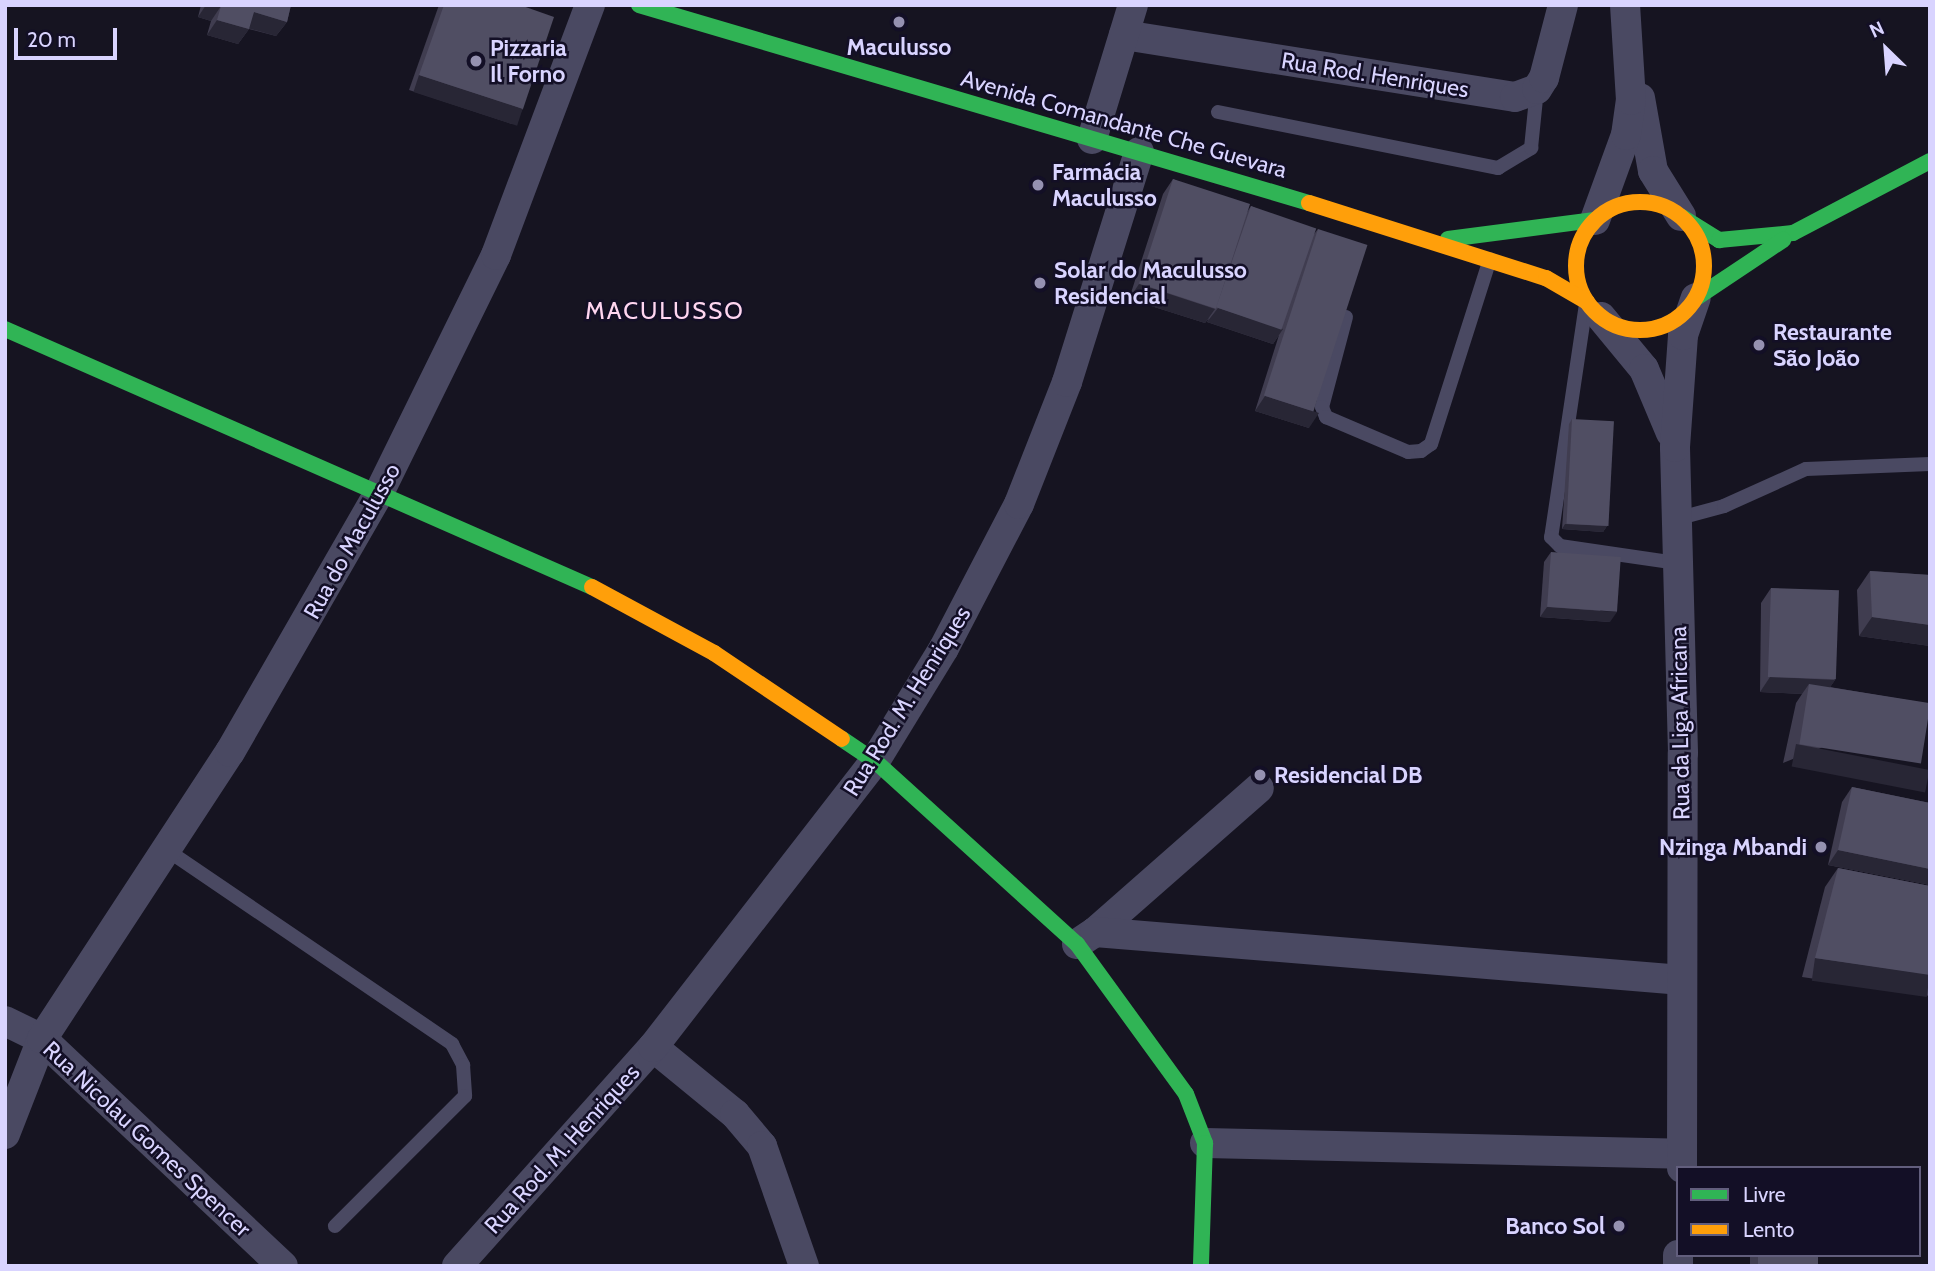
<!DOCTYPE html>
<meta charset="utf-8">
<style>
body{margin:0}
#map{position:relative;width:1935px;height:1271px;overflow:hidden;background:#161421;font-family:Cabin,sans-serif}
div>[style]{position:absolute}
.lane>*{height:14px;margin:-7px;padding:0 7px;transform-origin:7px;border-radius:7px;background:#4a4962}
.street>*{height:30px;margin:-15px;padding:0 15px;transform-origin:15px;border-radius:15px;background:#4a4962}
.fast>*{height:16px;margin:-8px;padding:0 8px;transform-origin:8px;border-radius:8px;background:#30b455}
.slow>*{height:16px;margin:-8px;padding:0 8px;transform-origin:8px;border-radius:8px;background:#ff9f0a}
.slow>.ring{margin:-8px;padding:0;box-sizing:content-box;background:none;border:16px solid #ff9f0a;border-radius:50%}
.wall>*{inset:0;background:#403d50;transform-origin:0 0}
.shaded-wall>*{inset:0;background:#282635;transform-origin:0 0}
.building>*{inset:0;background:#504e63;transform-origin:0 0}
.dots>*{width:19px;height:19px;translate:-50% -50%;box-sizing:border-box;border:4px solid #130f26;border-radius:50%}
span{translate:-50% -50%;white-space:nowrap;text-align:center;line-height:1.15;-webkit-text-stroke:5px #130f26;paint-order:stroke}
.poi-label{font-size:23px;color:#d9d4ff;font-weight:700}
.left{translate:0 -50%;text-align:left}
.right{translate:-100% -50%;text-align:right}
.street-label{font-size:23px;color:#d9d4ff}
.neighbourhood-label{font-size:24px;color:#ffd6f0;letter-spacing:2px}
.frame{position:absolute;inset:0;border:7px solid #d9d4ff;pointer-events:none}
.legend{position:absolute;left:1676px;top:1166px;width:245px;height:91px;box-sizing:border-box;background:#130f26;border:2px solid #625e7d;margin:0;padding:9px 12px;list-style:none;font-size:21px;color:#d9d4ff}
.legend li{display:flex;align-items:center;gap:14px;height:35px}
.legend b{width:35px;border:2px solid #625e7d}
.north{position:absolute;left:1851px;top:14px;width:70px;height:70px;-webkit-text-stroke:5px #130f26;paint-order:stroke;rotate:335deg;font-size:19px;font-weight:700;line-height:28px;text-align:center;color:#d9d4ff}
.north::after{content:'';display:block;margin:auto;width:24px;height:32px;background:#d9d4ff;clip-path:polygon(50% 0,100% 100%,50% 72%,0 100%)}
.scale{position:absolute;left:14px;top:28px;width:103px;height:32px;box-sizing:border-box;border:4px solid #d9d4ff;border-top:0;padding-left:9px;font-size:21px;line-height:24px;white-space:nowrap;color:#d9d4ff;-webkit-text-stroke:5px #130f26;paint-order:stroke}
</style>
<div id="map">
<div class="lane">
<div style="left:1218px;top:112px;width:286px;rotate:11.3deg"></div>
<div style="left:1498px;top:168px;width:39px;rotate:-31deg"></div>
<div style="left:1531px;top:148px;width:59px;rotate:-84.2deg"></div>
<div style="left:1586px;top:304px;width:236px;rotate:98.5deg"></div>
<div style="left:1551px;top:537px;width:13px;rotate:45deg"></div>
<div style="left:1560px;top:546px;width:117px;rotate:8.3deg"></div>
<div style="left:1346px;top:317px;width:93px;rotate:104.9deg"></div>
<div style="left:1322px;top:407px;width:11px;rotate:68deg"></div>
<div style="left:1326px;top:417px;width:89px;rotate:23.1deg"></div>
<div style="left:1408px;top:452px;width:13px;rotate:-4deg"></div>
<div style="left:1421px;top:451px;width:12px;rotate:-35deg"></div>
<div style="left:1431px;top:444px;width:194px;rotate:-72.3deg"></div>
<div style="left:1676px;top:519px;width:50px;rotate:-15.2deg"></div>
<div style="left:1724px;top:506px;width:90px;rotate:-24.3deg"></div>
<div style="left:1806px;top:469px;width:124px;rotate:-2.3deg"></div>
<div style="left:167px;top:850px;width:345px;rotate:34.2deg"></div>
<div style="left:452px;top:1044px;width:24px;rotate:62deg"></div>
<div style="left:463px;top:1065px;width:31px;rotate:86deg"></div>
<div style="left:465px;top:1096px;width:184px;rotate:135deg"></div>
</div>
<div class="street">
<div style="left:1124px;top:35px;width:396px;rotate:9deg"></div>
<div style="left:1515px;top:97px;width:23px;rotate:-20deg"></div>
<div style="left:1537px;top:89px;width:13px;rotate:-58deg"></div>
<div style="left:1544px;top:78px;width:75px;rotate:-75.4deg"></div>
<div style="left:1640px;top:98px;width:74px;rotate:79.9deg"></div>
<div style="left:1653px;top:171px;width:53px;rotate:58.1deg"></div>
<div style="left:1092px;top:139px;width:140px;rotate:-73deg"></div>
<div style="left:1595px;top:220px;width:90px;rotate:-70deg"></div>
<div style="left:1626px;top:135px;width:35px;rotate:-82deg"></div>
<div style="left:1631px;top:100px;width:95px;rotate:-93.6deg"></div>
<div style="left:1601px;top:317px;width:67px;rotate:50.4deg"></div>
<div style="left:1644px;top:369px;width:69px;rotate:67.1deg"></div>
<div style="left:1095px;top:932px;width:218px;rotate:-41.3deg"></div>
<div style="left:1077px;top:944px;width:22px;rotate:-34deg"></div>
<div style="left:1095px;top:932px;width:589px;rotate:4.67deg"></div>
<div style="left:5px;top:1021px;width:41px;rotate:25.9deg"></div>
<div style="left:42px;top:1039px;width:331px;rotate:43.3deg"></div>
<div style="left:653px;top:1047px;width:106px;rotate:39.3deg"></div>
<div style="left:735px;top:1114px;width:42px;rotate:49.8deg"></div>
<div style="left:762px;top:1146px;width:127px;rotate:70.7deg"></div>
<div style="left:5px;top:1134px;width:102px;rotate:-68.7deg"></div>
<div style="left:42px;top:1039px;width:343px;rotate:-56.8deg"></div>
<div style="left:230px;top:752px;width:297px;rotate:-60.1deg"></div>
<div style="left:378px;top:495px;width:267px;rotate:-63.8deg"></div>
<div style="left:496px;top:255px;width:267px;rotate:-69.4deg"></div>
<div style="left:1205px;top:1143px;width:477px;rotate:1.3deg"></div>
<div style="left:1682px;top:1168px;width:415px;rotate:-89.9deg"></div>
<div style="left:1683px;top:753px;width:306px;rotate:-91.5deg"></div>
<div style="left:1675px;top:447px;width:112px;rotate:-85.9deg"></div>
<div style="left:1683px;top:335px;width:39px;rotate:-71deg"></div>
<div style="left:457px;top:1266px;width:294px;rotate:-48.2deg"></div>
<div style="left:653px;top:1047px;width:362px;rotate:-52.2deg"></div>
<div style="left:875px;top:761px;width:132px;rotate:-58.6deg"></div>
<div style="left:944px;top:648px;width:162px;rotate:-62.5deg"></div>
<div style="left:1019px;top:504px;width:131px;rotate:-68.5deg"></div>
<div style="left:1067px;top:382px;width:241px;rotate:-72.6deg"></div>
<div style="left:1678px;top:1266px;width:11px;rotate:-90deg"></div>
</div>
<div class="fast">
<div style="left:639px;top:5px;width:699px;rotate:16.46deg"></div>
<div style="left:1682px;top:217px;width:44px;rotate:31.9deg"></div>
<div style="left:1719px;top:240px;width:74px;rotate:-5.4deg"></div>
<div style="left:1793px;top:233px;width:155px;rotate:-27.7deg"></div>
<div style="left:1448px;top:239px;width:148px;rotate:-7.4deg"></div>
<div style="left:1696px;top:298px;width:105px;rotate:-33.7deg"></div>
<div style="left:5px;top:329px;width:641px;rotate:23.73deg"></div>
<div style="left:842px;top:739px;width:40px;rotate:34deg"></div>
<div style="left:875px;top:761px;width:273px;rotate:42.2deg"></div>
<div style="left:1077px;top:944px;width:185px;rotate:54deg"></div>
<div style="left:1186px;top:1094px;width:53px;rotate:68.8deg"></div>
<div style="left:1205px;top:1143px;width:123px;rotate:91.9deg"></div>
</div>
<div class="slow">
<div class="ring" style="left:1576px;top:202px;width:112px;height:112px"></div>
<div style="left:1309px;top:203px;width:249px;rotate:17.6deg"></div>
<div style="left:1546px;top:278px;width:48px;rotate:30.3deg"></div>
<div style="left:592px;top:587px;width:139px;rotate:28.4deg"></div>
<div style="left:714px;top:653px;width:154px;rotate:33.9deg"></div>
</div>
<div class="wall">
<div style="clip-path:polygon(201px 5px,291px 5px,287px 22px,276px 36px,249px 29px,238px 44px,207px 35px,211px 21px,198px 17px)"></div>
<div style="clip-path:polygon(439px 5px,520px 5px,523px 109px,512px 124px,409px 90px)"></div>
<div style="clip-path:polygon(1173px 179px,1247px 212px,1251px 206px,1314px 234px,1318px 229px,1309px 428px,1255px 411px,1279px 335px,1273px 344px,1207px 322px,1209px 318px,1205px 323px,1129px 299px,1163px 194px)"></div>
<div style="clip-path:polygon(1572px 419px,1607px 526px,1603px 532px,1562px 529px,1569px 424px)"></div>
<div style="clip-path:polygon(1551px 552px,1610px 622px,1540px 617px,1544px 562px)"></div>
<div style="clip-path:polygon(1870px 571px,1930px 575px,1930px 646px,1859px 636px,1857px 590px)"></div>
<div style="clip-path:polygon(1771px 588px,1835px 680px,1830px 687px,1930px 704px,1783px 763px,1796px 703px,1802px 694px,1760px 692px,1761px 603px)"></div>
<div style="clip-path:polygon(1852px 787px,1930px 803px,1930px 885px,1828px 865px,1842px 802px)"></div>
<div style="clip-path:polygon(1838px 868px,1930px 886px,1930px 996px,1802px 977px,1825px 887px)"></div>
<div style="left:1750px;top:1255px;width:68px;height:11px"></div>
</div>
<div class="shaded-wall">
<div style="clip-path:polygon(206px 5px,221px 6px,211px 21px,198px 17px)"></div>
<div style="clip-path:polygon(254px 12px,287px 22px,276px 36px,244px 27px)"></div>
<div style="clip-path:polygon(217px 20px,249px 29px,238px 44px,207px 35px)"></div>
<div style="left:419px;top:75px;width:109px;height:18px;rotate:18deg"></div>
<div style="clip-path:polygon(1139px 284px,1215px 309px,1205px 323px,1129px 299px)"></div>
<div style="clip-path:polygon(1218px 308px,1283px 329px,1273px 344px,1207px 322px)"></div>
<div style="clip-path:polygon(1265px 396px,1319px 413px,1309px 428px,1255px 411px)"></div>
<div style="clip-path:polygon(1565px 524px,1607px 526px,1603px 532px,1562px 529px)"></div>
<div style="clip-path:polygon(1547px 607px,1617px 612px,1610px 622px,1540px 617px)"></div>
<div style="clip-path:polygon(1872px 617px,1930px 625px,1930px 646px,1859px 636px)"></div>
<div style="clip-path:polygon(1770px 677px,1835px 680px,1825px 695px,1809px 684px,1802px 694px,1760px 692px)"></div>
<div style="left:1796px;top:744px;width:136px;height:23px;rotate:11deg"></div>
<div style="clip-path:polygon(1838px 850px,1930px 869px,1930px 885px,1828px 865px)"></div>
<div style="left:1815px;top:958px;width:116px;height:23px;rotate:8deg"></div>
</div>
<div class="building">
<div style="clip-path:polygon(219px 5px,291px 5px,287px 22px,254px 12px,249px 29px,217px 20px,221px 6px)"></div>
<div style="clip-path:polygon(444px 5px,520px 5px,554px 17px,523px 109px,419px 75px)"></div>
<div style="left:1173px;top:179px;width:81px;height:110px;rotate:18deg"></div>
<div style="left:1251px;top:206px;width:69px;height:107px;rotate:19deg"></div>
<div style="left:1318px;top:229px;width:52px;height:175px;rotate:18deg"></div>
<div style="left:1572px;top:419px;width:42px;height:105px;rotate:3deg"></div>
<div style="left:1551px;top:552px;width:70px;height:55px;rotate:4deg"></div>
<div style="clip-path:polygon(1870px 571px,1930px 575px,1930px 625px,1872px 617px)"></div>
<div style="left:1771px;top:588px;width:68px;height:89px;rotate:2deg"></div>
<div style="left:1809px;top:684px;width:123px;height:61px;rotate:9deg"></div>
<div style="clip-path:polygon(1852px 787px,1930px 803px,1930px 869px,1838px 850px)"></div>
<div style="clip-path:polygon(1838px 868px,1930px 886px,1930px 975px,1815px 958px)"></div>
<div style="left:1758px;top:1255px;width:60px;height:11px"></div>
</div>
<div class="dots">
<div style="left:899px;top:22px;background:#9591b1"></div>
<div style="left:476px;top:61px;background:#9591b1"></div>
<div style="left:1038px;top:185px;background:#9591b1"></div>
<div style="left:1040px;top:283px;background:#9591b1"></div>
<div style="left:1759px;top:345px;background:#9591b1"></div>
<div style="left:1260px;top:775px;background:#9591b1"></div>
<div style="left:1821px;top:847px;background:#9591b1"></div>
<div style="left:1619px;top:1226px;background:#9591b1"></div>
</div>
<div class="poi-label">
<span style="left:899px;top:47px">Maculusso</span>
<span class="left" style="left:490px;top:61px">Pizzaria<br>Il Forno</span>
<span class="left" style="left:1052px;top:185px">Farmácia<br>Maculusso</span>
<span class="left" style="left:1054px;top:283px">Solar do Maculusso<br>Residencial</span>
<span class="left" style="left:1773px;top:345px">Restaurante<br>São João</span>
<span class="left" style="left:1274px;top:775px">Residencial DB</span>
<span class="right" style="left:1807px;top:847px">Nzinga Mbandi</span>
<span class="right" style="left:1605px;top:1226px">Banco Sol</span>
</div>
<div class="street-label">
<span style="left:1375px;top:75px;rotate:9deg">Rua Rod. Henriques</span>
<span style="left:1124px;top:124px;rotate:16deg">Avenida Comandante Che Guevara</span>
<span style="left:352px;top:541px;rotate:-61deg">Rua do Maculusso</span>
<span style="left:907px;top:701px;rotate:-58deg">Rua Rod. M. Henriques</span>
<span style="left:1680px;top:723px;rotate:-91deg">Rua da Liga Africana</span>
<span style="left:147px;top:1139px;rotate:43deg">Rua Nicolau Gomes Spencer</span>
<span style="left:562px;top:1149px;rotate:-48deg">Rua Rod. M. Henriques</span>
</div>
<div class="neighbourhood-label">
<span style="left:665px;top:311px">MACULUSSO</span>
</div>
<div class="frame"></div>
<ul class="legend">
<li><b style="height:9px;background:#30b455"></b>Livre</li>
<li><b style="height:9px;background:#ff9f0a"></b>Lento</li>
</ul>
<div class="north">N</div>
<div class="scale">20 m</div>
</div>
